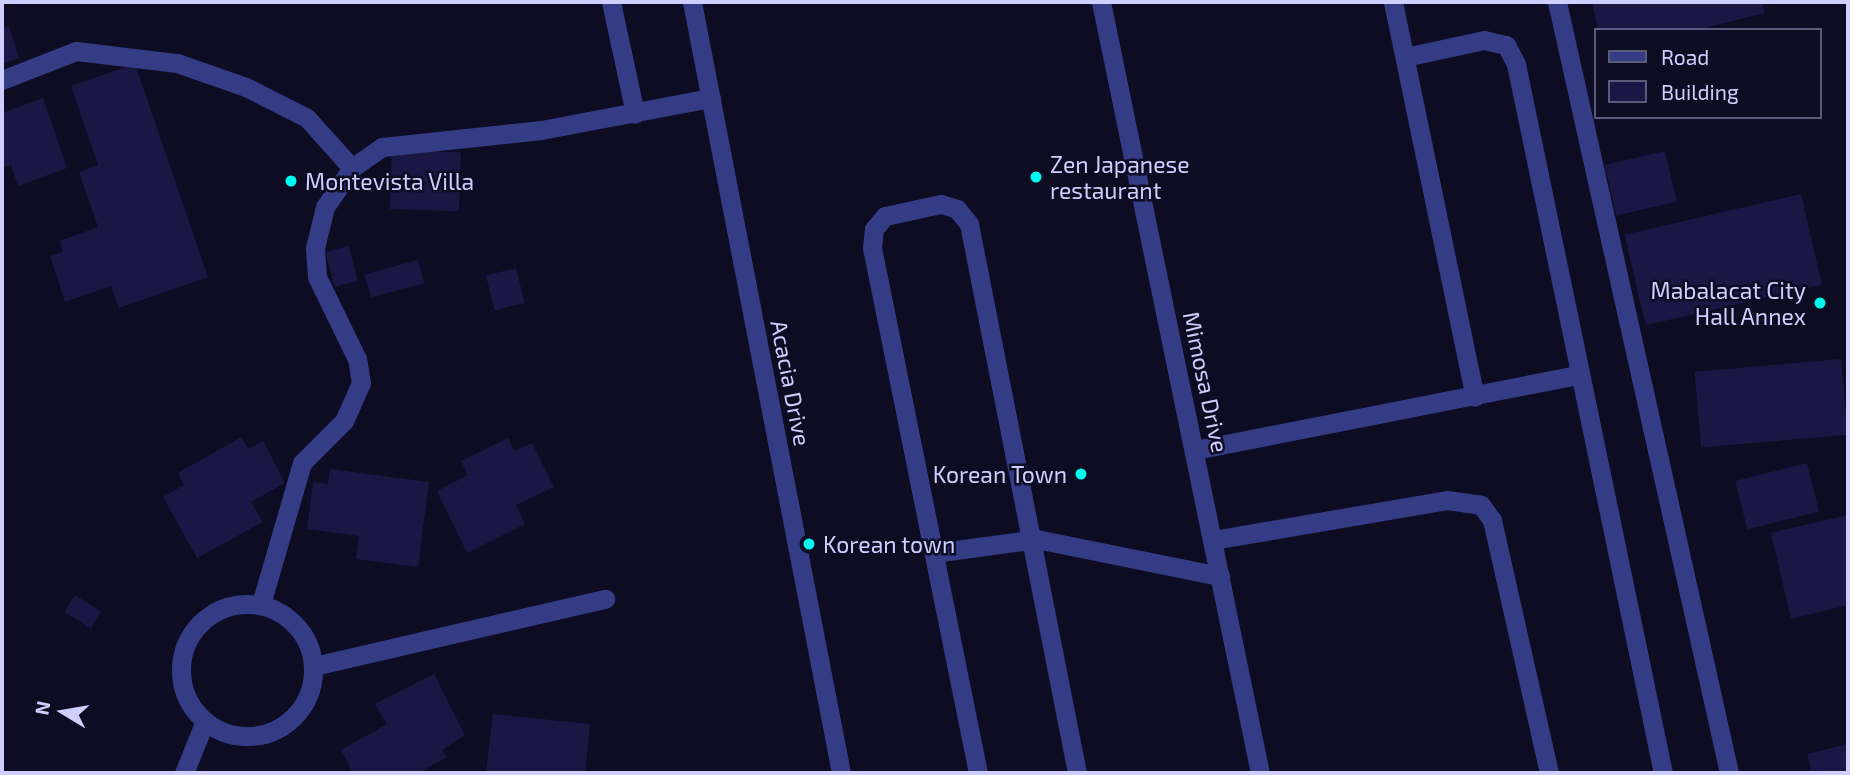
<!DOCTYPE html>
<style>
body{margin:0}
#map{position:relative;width:1850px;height:775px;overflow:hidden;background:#0d0c23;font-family:"Exo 2",sans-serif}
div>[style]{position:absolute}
.building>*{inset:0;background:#1a1745;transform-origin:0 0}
.service>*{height:19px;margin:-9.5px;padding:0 9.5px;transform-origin:9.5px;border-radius:9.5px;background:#343c85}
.minor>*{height:19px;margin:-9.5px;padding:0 9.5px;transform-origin:9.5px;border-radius:9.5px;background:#343c85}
.minor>.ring{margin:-9.5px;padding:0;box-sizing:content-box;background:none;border:19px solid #343c85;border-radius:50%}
.dots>*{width:19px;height:19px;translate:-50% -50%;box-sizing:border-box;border:4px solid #0d0c23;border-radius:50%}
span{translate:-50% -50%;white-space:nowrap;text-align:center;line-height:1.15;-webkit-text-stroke:5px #0d0c23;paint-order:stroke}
.poi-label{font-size:23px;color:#cecfff}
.left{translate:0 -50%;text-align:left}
.right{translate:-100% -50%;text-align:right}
.street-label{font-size:23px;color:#cecfff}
.frame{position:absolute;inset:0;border:4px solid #cecfff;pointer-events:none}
.legend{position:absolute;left:1594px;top:28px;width:228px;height:91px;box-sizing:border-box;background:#0d0c23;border:2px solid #5a5a7b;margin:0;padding:9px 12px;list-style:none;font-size:21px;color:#cecfff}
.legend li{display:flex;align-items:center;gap:14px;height:35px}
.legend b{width:35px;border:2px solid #5a5a7b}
.north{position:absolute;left:28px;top:677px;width:70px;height:70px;-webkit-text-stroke:5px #0d0c23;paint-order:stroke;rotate:281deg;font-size:19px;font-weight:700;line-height:28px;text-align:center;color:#cecfff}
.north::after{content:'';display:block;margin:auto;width:24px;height:32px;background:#cecfff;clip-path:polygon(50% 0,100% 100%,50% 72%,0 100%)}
</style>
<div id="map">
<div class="building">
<div style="clip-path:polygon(1592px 2px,1762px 2px,1765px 13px,1696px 30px,1598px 30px)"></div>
<div style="clip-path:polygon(9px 26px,19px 58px,2px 64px,2px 29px)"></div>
<div style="clip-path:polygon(135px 64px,208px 277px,119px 308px,111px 286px,65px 302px,50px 256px,63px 252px,60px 241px,98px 227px,79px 172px,98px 165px,71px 86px)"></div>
<div style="clip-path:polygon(43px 98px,67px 168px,18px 186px,11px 165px,2px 168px,2px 113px)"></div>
<div style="left:392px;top:150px;width:69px;height:59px;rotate:2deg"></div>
<div style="left:1665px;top:151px;width:52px;height:62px;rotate:77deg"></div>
<div style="left:1801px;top:194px;width:93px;height:181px;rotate:77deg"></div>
<div style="left:349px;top:246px;width:36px;height:24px;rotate:76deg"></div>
<div style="left:418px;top:260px;width:24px;height:55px;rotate:75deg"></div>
<div style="left:516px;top:268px;width:36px;height:31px;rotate:76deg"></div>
<div style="left:1841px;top:359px;width:76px;height:147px;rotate:85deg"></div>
<div style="clip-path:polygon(241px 437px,248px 449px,263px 441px,285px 483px,251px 502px,263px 522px,197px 558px,163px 497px,184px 485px,178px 473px)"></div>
<div style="clip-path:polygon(508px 438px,514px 451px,532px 443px,554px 487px,516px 505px,525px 524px,467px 553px,437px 491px,468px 475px,461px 461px)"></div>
<div style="left:1807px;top:463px;width:50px;height:74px;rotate:76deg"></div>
<div style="clip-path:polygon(330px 469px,429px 482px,418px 567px,356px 559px,359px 536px,307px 529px,313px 482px,328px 484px)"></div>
<div style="clip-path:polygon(1848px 515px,1848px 605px,1791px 619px,1771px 533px)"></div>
<div style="left:75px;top:595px;width:31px;height:20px;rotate:32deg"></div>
<div style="clip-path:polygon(434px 674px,465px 735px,442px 750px,447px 757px,418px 773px,353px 773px,341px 750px,387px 724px,375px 704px)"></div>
<div style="clip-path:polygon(493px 714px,590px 724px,585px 773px,486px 773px)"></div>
<div style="clip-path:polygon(1848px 744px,1848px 773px,1812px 773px,1807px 754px)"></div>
</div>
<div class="service">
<div style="left:611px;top:2px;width:114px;rotate:77.8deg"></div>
<div style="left:1393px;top:2px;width:403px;rotate:78.3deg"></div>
<div style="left:1557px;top:2px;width:790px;rotate:77.42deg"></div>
<div style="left:1405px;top:57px;width:81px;rotate:-12.1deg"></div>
<div style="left:1484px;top:40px;width:23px;rotate:13deg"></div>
<div style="left:1506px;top:45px;width:21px;rotate:62deg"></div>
<div style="left:1516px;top:64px;width:724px;rotate:78.29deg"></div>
<div style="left:2px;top:80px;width:79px;rotate:-21.4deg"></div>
<div style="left:76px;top:51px;width:102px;rotate:6.8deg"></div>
<div style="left:177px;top:63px;width:73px;rotate:19.2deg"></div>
<div style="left:246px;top:87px;width:68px;rotate:26.9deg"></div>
<div style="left:307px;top:118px;width:67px;rotate:48deg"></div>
<div style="left:352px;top:168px;width:37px;rotate:-35deg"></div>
<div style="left:382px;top:147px;width:160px;rotate:-6.1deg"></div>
<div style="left:541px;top:130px;width:173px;rotate:-10.7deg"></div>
<div style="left:1195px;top:450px;width:390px;rotate:-11.1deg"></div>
<div style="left:1213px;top:540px;width:237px;rotate:-9.7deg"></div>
<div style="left:1447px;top:500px;width:34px;rotate:8deg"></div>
<div style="left:1481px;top:505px;width:19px;rotate:54deg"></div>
<div style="left:1492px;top:520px;width:259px;rotate:77.3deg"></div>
<div style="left:934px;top:553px;width:103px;rotate:-7.8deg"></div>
<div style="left:1036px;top:539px;width:188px;rotate:11.4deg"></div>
<div style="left:261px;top:604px;width:147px;rotate:-73.8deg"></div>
<div style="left:302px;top:463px;width:59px;rotate:-45deg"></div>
<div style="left:344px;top:421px;width:42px;rotate:-65.9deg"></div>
<div style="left:361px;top:383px;width:24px;rotate:-99deg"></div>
<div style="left:357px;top:359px;width:91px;rotate:-116deg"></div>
<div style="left:317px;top:277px;width:29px;rotate:-94deg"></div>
<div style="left:315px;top:248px;width:42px;rotate:-76.3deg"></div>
<div style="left:325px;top:207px;width:47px;rotate:-55.3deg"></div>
<div style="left:978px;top:773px;width:536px;rotate:-101.41deg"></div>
<div style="left:872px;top:248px;width:19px;rotate:-84deg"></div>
<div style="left:874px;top:229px;width:17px;rotate:-50deg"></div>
<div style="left:885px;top:216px;width:57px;rotate:-12.1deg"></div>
<div style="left:941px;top:204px;width:17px;rotate:17deg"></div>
<div style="left:957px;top:209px;width:19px;rotate:51deg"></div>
<div style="left:969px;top:224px;width:560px;rotate:78.87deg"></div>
</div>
<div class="minor">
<div style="left:692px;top:2px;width:785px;rotate:79.06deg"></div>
<div style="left:1101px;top:2px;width:787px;rotate:78.35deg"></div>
<div class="ring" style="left:181px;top:604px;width:113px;height:113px"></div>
<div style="left:314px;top:666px;width:299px;rotate:-13deg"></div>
<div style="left:184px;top:773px;width:56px;rotate:-68deg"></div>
</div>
<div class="dots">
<div style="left:1036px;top:177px;background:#00f9ef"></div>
<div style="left:291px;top:181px;background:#00f9ef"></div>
<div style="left:1820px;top:303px;background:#00f9ef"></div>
<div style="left:1081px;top:474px;background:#00f9ef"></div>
<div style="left:809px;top:544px;background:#00f9ef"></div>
</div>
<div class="poi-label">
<span class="left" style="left:1050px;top:177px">Zen Japanese<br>restaurant</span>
<span class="left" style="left:305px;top:181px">Montevista Villa</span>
<span class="right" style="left:1806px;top:303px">Mabalacat City<br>Hall Annex</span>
<span class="right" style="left:1067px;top:474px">Korean Town</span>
<span class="left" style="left:823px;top:544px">Korean town</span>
</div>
<div class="street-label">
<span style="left:1206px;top:382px;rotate:78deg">Mimosa Drive</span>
<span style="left:791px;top:383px;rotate:79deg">Acacia Drive</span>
</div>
<div class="frame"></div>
<ul class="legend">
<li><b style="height:9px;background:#343c85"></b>Road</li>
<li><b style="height:19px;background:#1a1745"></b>Building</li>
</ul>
<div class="north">N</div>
</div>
